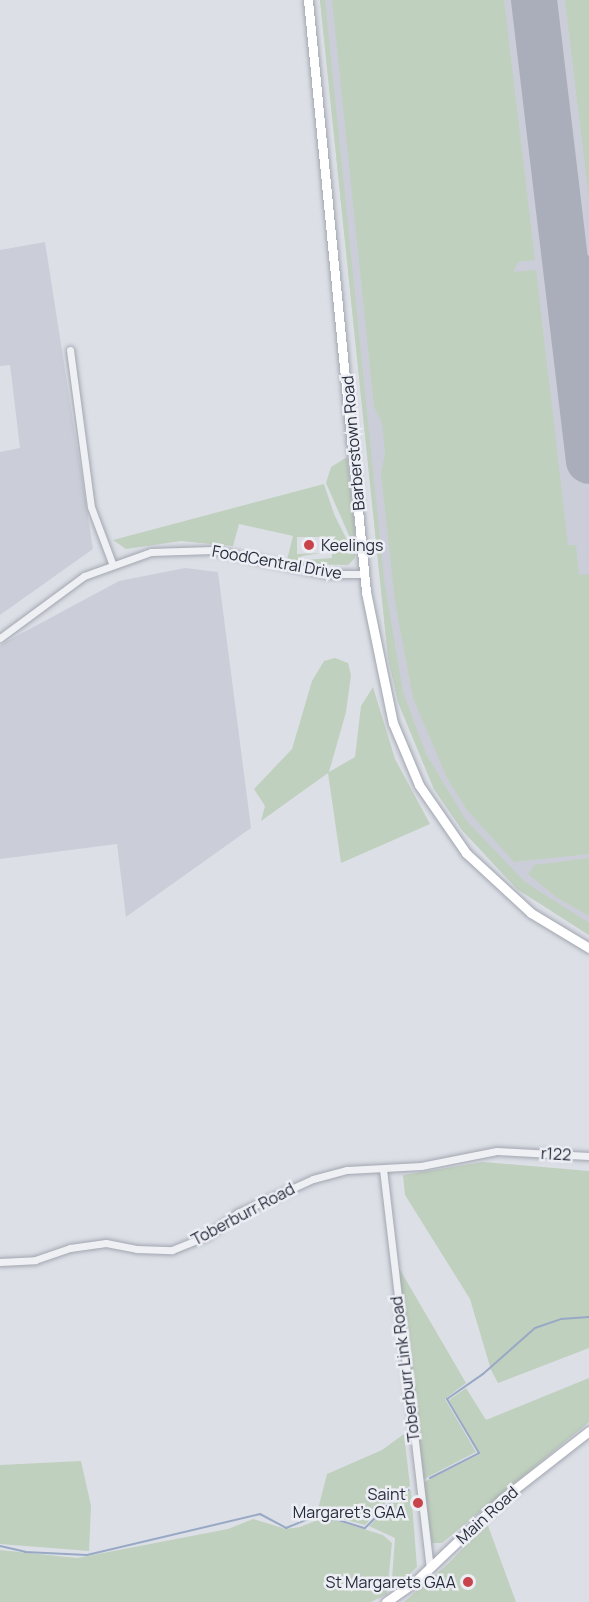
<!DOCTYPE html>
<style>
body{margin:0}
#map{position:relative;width:589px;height:1602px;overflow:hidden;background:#dcdfe6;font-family:Manrope,sans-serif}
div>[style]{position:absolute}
.built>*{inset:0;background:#cbced8}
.green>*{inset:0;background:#c0d0be}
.stream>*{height:2px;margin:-1px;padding:0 1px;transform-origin:1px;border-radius:1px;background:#98a9c5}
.taxiway>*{height:18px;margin:-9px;padding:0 9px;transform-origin:9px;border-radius:9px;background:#aaaeba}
.runway>*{height:46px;margin:-23px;padding:0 23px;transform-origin:23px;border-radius:23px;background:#aaaeba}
.roads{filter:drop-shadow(0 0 2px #a2a6b0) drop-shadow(0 0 2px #a2a6b0)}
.street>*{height:7px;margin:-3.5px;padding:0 3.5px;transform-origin:3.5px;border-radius:3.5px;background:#eff0f4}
.secondary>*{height:9px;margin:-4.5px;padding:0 4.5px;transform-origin:4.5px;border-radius:4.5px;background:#fff}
.dots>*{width:16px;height:16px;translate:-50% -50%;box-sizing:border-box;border:3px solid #eceef4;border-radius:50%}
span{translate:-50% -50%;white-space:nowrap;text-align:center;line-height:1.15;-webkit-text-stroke:5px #eceef4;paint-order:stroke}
.street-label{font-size:16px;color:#272c3c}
.poi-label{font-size:16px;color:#272c3c}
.left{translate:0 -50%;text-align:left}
.right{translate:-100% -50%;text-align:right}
</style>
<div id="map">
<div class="built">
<div style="clip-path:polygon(320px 0,589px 0,589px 935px,517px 889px,462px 830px,434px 789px,398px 702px,388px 657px)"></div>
<div style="clip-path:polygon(45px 242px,93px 549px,0 615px,0 452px,20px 448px,10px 365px,0 366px,0 250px)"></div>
<div style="clip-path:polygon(185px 568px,218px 572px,251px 828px,126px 917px,117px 844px,0 859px,0 645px,119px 581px)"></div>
</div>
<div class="green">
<div style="clip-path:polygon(320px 0,325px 0,384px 579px,403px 692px,426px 754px,466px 820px,525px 882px,589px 923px,589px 935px,517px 889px,462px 830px,434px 789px,398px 702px,388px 657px)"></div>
<div style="clip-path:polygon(332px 0,504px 0,535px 260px,518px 262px,513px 272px,536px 270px,568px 545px,576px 545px,579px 575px,589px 574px,589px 854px,514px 862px,467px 810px,447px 778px,413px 698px,395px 602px,381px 474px,385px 453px,382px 423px,374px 407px)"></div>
<div style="clip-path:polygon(565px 0,589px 0,589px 199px)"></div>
<div style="clip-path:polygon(347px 457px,356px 539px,355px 558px,348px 565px,302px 564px,305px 560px,332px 558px,332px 542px,327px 537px,297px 537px,297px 554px,321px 553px,302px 556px,295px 562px,287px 560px,293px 536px,239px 524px,233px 546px,181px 541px,126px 549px,113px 540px,324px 484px,334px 514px,347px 540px,351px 540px,326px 483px,331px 467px)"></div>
<div style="clip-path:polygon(335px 658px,348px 663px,351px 675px,346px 712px,329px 772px,355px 757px,361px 706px,373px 687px,395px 759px,430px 824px,341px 863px,328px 773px,261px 821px,265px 806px,254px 789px,292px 749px,312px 681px,324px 661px)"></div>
<div style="clip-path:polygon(589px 858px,589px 916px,556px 897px,528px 874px,534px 865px)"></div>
<div style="clip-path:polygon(483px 1162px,589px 1171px,589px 1348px,498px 1383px,491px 1370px,470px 1299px,405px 1195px,403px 1175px)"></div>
<div style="clip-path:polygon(399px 1268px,466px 1383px,445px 1399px,476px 1452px,422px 1480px)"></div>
<div style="clip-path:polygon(589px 1378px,589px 1422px,442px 1543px,432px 1543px,422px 1483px,480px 1454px,449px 1400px,466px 1388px,486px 1420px)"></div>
<div style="clip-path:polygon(404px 1434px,410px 1486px,390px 1498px,365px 1525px,339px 1518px,338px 1521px,383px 1535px,392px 1543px,387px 1594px,371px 1602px,0 1602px,0 1550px,77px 1558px,228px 1529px,253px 1519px,286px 1529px,300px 1527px,315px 1521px,327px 1474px,382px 1450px)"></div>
<div style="clip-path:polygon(81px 1461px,91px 1506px,89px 1551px,0 1544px,0 1465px)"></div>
<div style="clip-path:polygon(411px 1490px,417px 1567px,391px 1592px,395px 1538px,369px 1526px,396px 1499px)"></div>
<div style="clip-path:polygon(487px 1523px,516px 1602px,404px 1602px,450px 1562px)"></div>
</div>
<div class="stream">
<div style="left:430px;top:1478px;width:55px;rotate:-27deg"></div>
<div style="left:479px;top:1453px;width:63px;rotate:-120.7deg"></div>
<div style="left:447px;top:1399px;width:44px;rotate:-34.8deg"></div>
<div style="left:483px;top:1374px;width:69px;rotate:-41.5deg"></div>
<div style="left:535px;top:1328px;width:28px;rotate:-19deg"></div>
<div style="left:561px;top:1319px;width:28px;rotate:-4deg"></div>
<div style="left:0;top:1546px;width:26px;rotate:13deg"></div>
<div style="left:25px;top:1552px;width:62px;rotate:2.8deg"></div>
<div style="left:87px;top:1555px;width:178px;rotate:-13.3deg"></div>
<div style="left:260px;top:1514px;width:30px;rotate:28deg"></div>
<div style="left:286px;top:1528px;width:27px;rotate:-22deg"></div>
<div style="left:311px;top:1518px;width:27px;rotate:4deg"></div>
<div style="left:338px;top:1520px;width:28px;rotate:17deg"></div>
<div style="left:365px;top:1528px;width:42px;rotate:-45deg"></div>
<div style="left:395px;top:1498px;width:16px;rotate:-30deg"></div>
</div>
<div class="taxiway">
<div style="left:561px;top:226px;width:34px;rotate:66deg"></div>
<div style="left:575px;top:257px;width:17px;rotate:36deg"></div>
<div style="left:573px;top:323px;width:28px;rotate:-77deg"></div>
<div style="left:579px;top:296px;width:16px;rotate:-52deg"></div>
</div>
<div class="runway">
<div style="left:534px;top:0;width:464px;rotate:83.2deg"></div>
</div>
<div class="roads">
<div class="street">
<div style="left:70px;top:350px;width:158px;rotate:82.4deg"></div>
<div style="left:91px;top:507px;width:60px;rotate:69.4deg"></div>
<div style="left:0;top:638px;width:104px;rotate:-36.4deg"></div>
<div style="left:84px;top:576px;width:71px;rotate:-19.7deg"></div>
<div style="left:151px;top:552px;width:62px;rotate:-1.8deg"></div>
<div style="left:213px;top:550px;width:116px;rotate:12deg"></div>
<div style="left:326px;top:574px;width:38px"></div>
<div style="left:383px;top:1169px;width:402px;rotate:83.3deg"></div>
<div style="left:0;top:1262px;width:35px;rotate:-3deg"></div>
<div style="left:35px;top:1260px;width:37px;rotate:-19deg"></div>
<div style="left:70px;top:1248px;width:36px;rotate:-8deg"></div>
<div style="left:106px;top:1243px;width:32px;rotate:11deg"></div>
<div style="left:137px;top:1249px;width:35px;rotate:2deg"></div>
<div style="left:172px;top:1250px;width:38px;rotate:-22deg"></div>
<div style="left:207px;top:1236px;width:39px;rotate:-37deg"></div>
<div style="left:238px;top:1213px;width:82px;rotate:-24.4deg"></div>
<div style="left:313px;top:1179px;width:35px;rotate:-15deg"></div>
<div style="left:347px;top:1170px;width:74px;rotate:-3.1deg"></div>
<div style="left:421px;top:1166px;width:77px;rotate:-11.2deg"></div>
<div style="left:497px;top:1151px;width:92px;rotate:3.1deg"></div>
</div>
<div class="secondary">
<div style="left:308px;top:0;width:595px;rotate:84.4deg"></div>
<div style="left:366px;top:592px;width:134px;rotate:78.4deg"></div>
<div style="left:393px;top:723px;width:67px;rotate:67.2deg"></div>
<div style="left:419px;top:785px;width:83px;rotate:55.3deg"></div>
<div style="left:466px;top:853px;width:88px;rotate:42.7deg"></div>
<div style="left:531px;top:913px;width:68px;rotate:31.1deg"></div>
<div style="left:386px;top:1602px;width:38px;rotate:-35deg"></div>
<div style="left:417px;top:1580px;width:117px;rotate:-43.6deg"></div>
<div style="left:502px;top:1499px;width:110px;rotate:-38deg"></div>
</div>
</div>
<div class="dots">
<div style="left:309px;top:545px;background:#c8444a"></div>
<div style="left:418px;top:1503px;background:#c8444a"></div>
<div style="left:468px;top:1582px;background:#c8444a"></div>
</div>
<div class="street-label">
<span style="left:353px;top:443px;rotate:-95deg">Barberstown Road</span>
<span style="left:277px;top:562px;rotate:10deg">FoodCentral Drive</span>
<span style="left:556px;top:1154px;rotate:3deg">r122</span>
<span style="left:243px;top:1214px;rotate:-28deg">Toberburr Road</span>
<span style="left:405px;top:1369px;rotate:-97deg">Toberburr Link Road</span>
<span style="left:487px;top:1515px;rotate:-42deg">Main Road</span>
</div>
<div class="poi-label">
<span class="left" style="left:321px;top:545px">Keelings</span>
<span class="right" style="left:406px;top:1503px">Saint<br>Margaret's GAA</span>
<span class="right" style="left:456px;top:1582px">St Margarets GAA</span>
</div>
</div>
